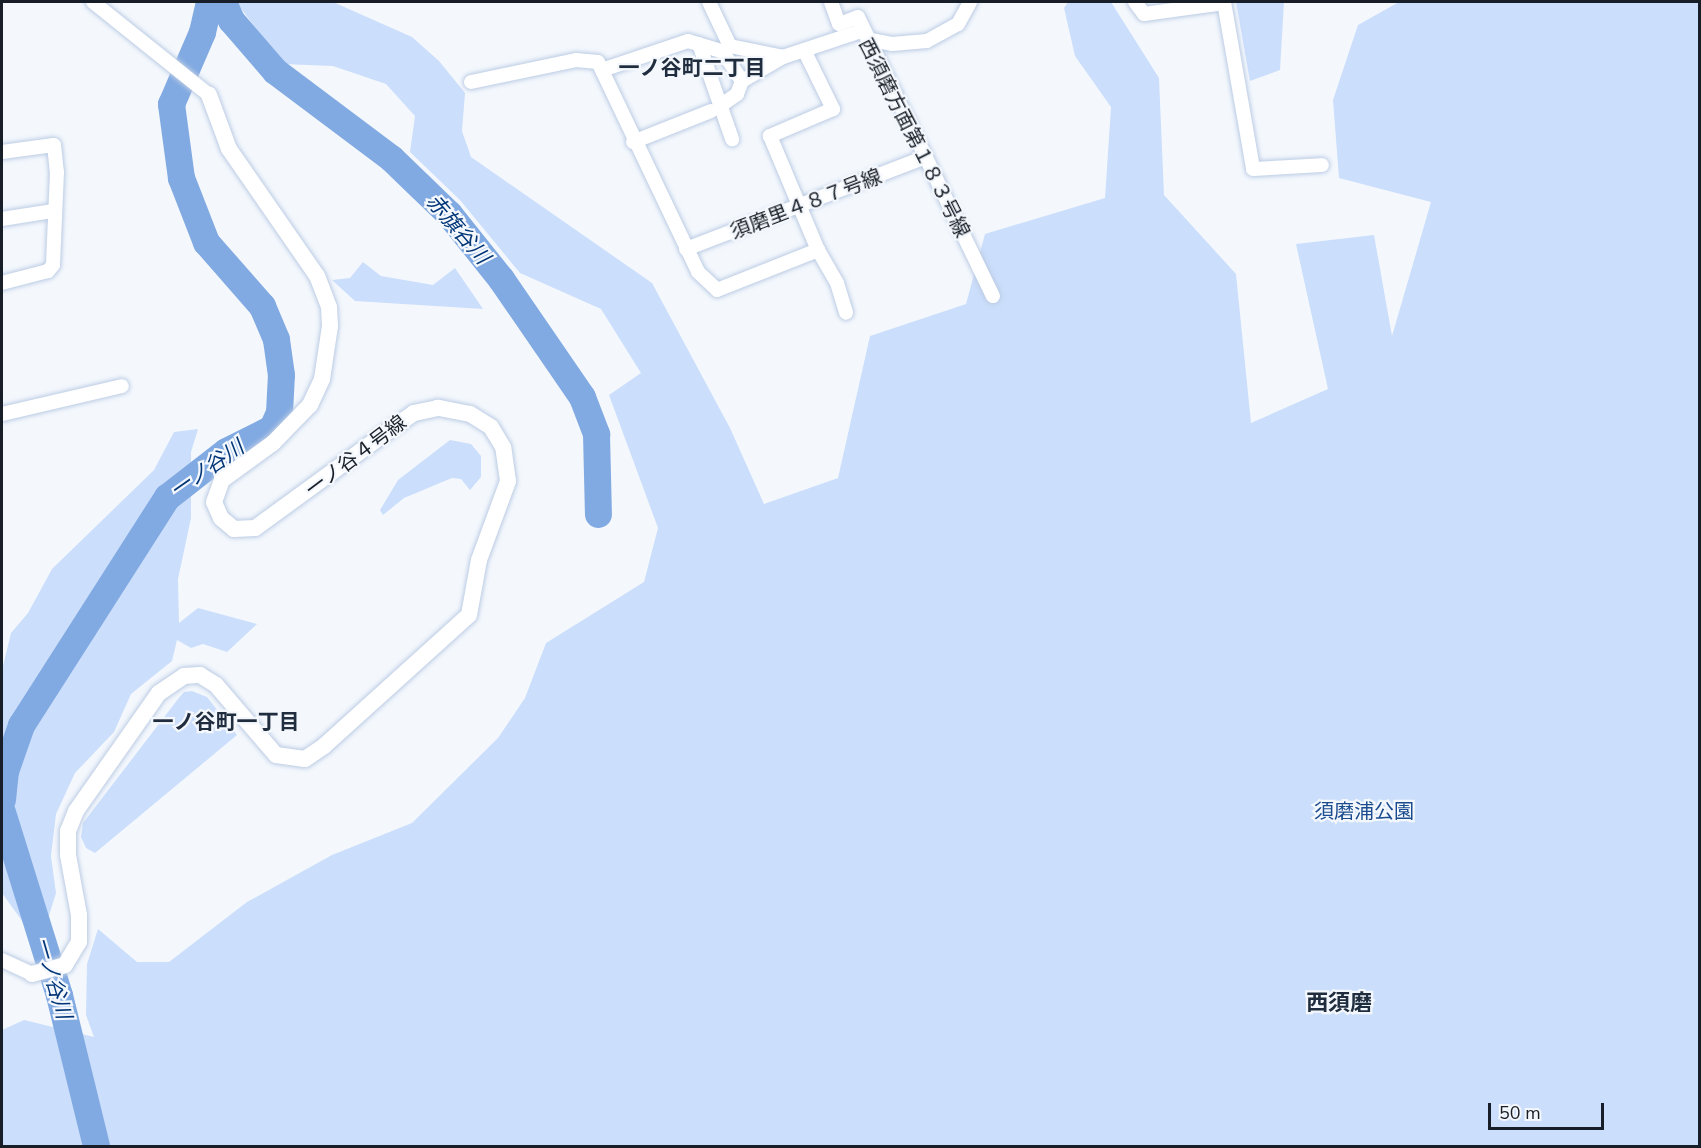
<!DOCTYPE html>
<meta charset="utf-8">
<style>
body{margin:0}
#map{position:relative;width:1701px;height:1148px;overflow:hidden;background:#f4f8fd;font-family:"Nunito Sans","Noto Sans JP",sans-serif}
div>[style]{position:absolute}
.green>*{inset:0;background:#cbdefb}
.river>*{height:27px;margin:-13.5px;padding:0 13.5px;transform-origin:13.5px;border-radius:13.5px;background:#82aae2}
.roads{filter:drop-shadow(0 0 2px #bccce4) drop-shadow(0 0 2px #bccce4)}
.minor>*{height:14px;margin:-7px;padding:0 7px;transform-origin:7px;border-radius:7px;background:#fff}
.tertiary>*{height:16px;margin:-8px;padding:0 8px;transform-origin:8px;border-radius:8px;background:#fff}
span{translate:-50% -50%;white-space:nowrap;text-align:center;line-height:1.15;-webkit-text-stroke:4.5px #f4f8fd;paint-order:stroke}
.street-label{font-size:20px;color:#181e27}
.park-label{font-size:20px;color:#1b4c8f}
.neighbourhood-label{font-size:21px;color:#202d3f;font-weight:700}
.water-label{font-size:21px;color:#013577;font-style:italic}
.quarter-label{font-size:22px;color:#202d3f;font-weight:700}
.frame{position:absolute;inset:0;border:3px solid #181e27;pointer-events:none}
.scale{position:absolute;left:1488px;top:1103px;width:116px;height:27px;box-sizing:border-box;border:3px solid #181e27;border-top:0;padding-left:8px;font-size:18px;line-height:21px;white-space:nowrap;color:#181e27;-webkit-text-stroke:4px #f4f8fd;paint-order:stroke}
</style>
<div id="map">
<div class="green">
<div style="clip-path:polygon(236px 2px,333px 2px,412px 37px,439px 61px,465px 93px,462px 131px,471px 157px,652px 283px,730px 428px,764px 504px,838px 478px,870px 336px,966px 304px,985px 234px,1105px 198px,1111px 107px,1075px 56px,1064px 8px,1068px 2px,1111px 2px,1159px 78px,1164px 195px,1236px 274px,1251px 423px,1328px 389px,1296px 244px,1374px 235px,1392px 336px,1431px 202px,1339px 178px,1333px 100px,1358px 25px,1399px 2px,1699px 2px,1699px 1146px,2px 1146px,2px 1030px,24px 1020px,94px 1037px,86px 1015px,87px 964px,98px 929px,137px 962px,169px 962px,247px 902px,332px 855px,412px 823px,498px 738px,525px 698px,546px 643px,644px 582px,658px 528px,609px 395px,641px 373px,601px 309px,520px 273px,460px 200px,410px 152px,415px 116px,386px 84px,333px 66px,283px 64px)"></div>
<div style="clip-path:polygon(1236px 2px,1284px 2px,1280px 70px,1250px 81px)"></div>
<div style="clip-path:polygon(363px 262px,381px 276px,433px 285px,455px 268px,483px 309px,355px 301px,332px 280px,350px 278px)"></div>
<div style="clip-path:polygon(198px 429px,191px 452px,191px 518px,178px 579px,179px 623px,198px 608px,257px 624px,227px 652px,203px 644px,191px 648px,177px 640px,172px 661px,131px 694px,114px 732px,75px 773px,56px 814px,51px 856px,56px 893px,47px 922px,25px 925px,2px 893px,2px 670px,11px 633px,28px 613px,52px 569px,154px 470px,174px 432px)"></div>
<div style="clip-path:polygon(450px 440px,471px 444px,481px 456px,481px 477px,470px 490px,461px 479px,452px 478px,404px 498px,383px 515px,380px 510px,398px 480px)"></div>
<div style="clip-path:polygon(192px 691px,207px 697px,237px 735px,95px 853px,86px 848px,81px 837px,83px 823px,178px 699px,184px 692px)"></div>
</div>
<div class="river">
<div style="left:223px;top:2px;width:20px;rotate:66deg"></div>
<div style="left:231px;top:20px;width:67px;rotate:49.2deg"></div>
<div style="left:275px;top:71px;width:145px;rotate:36.9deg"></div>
<div style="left:391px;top:158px;width:81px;rotate:44deg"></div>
<div style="left:449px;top:214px;width:83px;rotate:51.3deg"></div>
<div style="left:501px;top:279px;width:143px;rotate:55.5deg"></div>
<div style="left:582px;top:397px;width:40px;rotate:69deg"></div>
<div style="left:596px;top:434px;width:80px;rotate:88.6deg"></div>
<div style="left:2px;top:799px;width:28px;rotate:-84deg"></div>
<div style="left:5px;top:771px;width:49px;rotate:-70.8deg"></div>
<div style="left:21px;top:725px;width:271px;rotate:-57.4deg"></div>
<div style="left:167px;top:497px;width:75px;rotate:-37.9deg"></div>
<div style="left:226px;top:451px;width:51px;rotate:-26.6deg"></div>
<div style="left:272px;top:428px;width:17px;rotate:-66deg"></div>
<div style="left:279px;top:412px;width:37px;rotate:-87deg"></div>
<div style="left:281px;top:375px;width:36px;rotate:-98deg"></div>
<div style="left:276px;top:339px;width:36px;rotate:-113deg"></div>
<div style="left:262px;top:306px;width:85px;rotate:-131.2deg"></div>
<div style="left:206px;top:242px;width:69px;rotate:-111.3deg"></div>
<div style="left:181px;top:178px;width:75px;rotate:-97.7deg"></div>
<div style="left:171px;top:104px;width:78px;rotate:-66.7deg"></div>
<div style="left:202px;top:32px;width:31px;rotate:-77deg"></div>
<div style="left:2px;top:812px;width:192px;rotate:72.7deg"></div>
<div style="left:59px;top:995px;width:155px;rotate:76.2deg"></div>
</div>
<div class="roads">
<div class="minor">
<div style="left:93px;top:2px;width:149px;rotate:38.7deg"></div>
<div style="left:709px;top:2px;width:49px;rotate:64.5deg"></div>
<div style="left:831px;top:2px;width:23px;rotate:70deg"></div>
<div style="left:839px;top:24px;width:20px;rotate:-20deg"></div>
<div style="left:858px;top:17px;width:310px;rotate:64.2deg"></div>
<div style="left:1135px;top:2px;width:15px;rotate:53deg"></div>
<div style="left:1144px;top:14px;width:81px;rotate:-7.8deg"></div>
<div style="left:1224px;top:2px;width:169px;rotate:80.1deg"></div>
<div style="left:1253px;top:169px;width:69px;rotate:-3.3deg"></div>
<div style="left:867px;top:39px;width:25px;rotate:11deg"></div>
<div style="left:892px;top:44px;width:35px;rotate:-5deg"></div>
<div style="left:927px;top:41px;width:35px;rotate:-29deg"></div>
<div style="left:958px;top:24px;width:25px;rotate:-61deg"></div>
<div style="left:699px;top:44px;width:101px;rotate:70.8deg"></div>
<div style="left:804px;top:50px;width:66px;rotate:63.8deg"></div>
<div style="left:833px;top:109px;width:69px;rotate:156.8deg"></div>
<div style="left:770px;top:136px;width:124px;rotate:67.2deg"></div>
<div style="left:818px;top:250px;width:38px;rotate:60deg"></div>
<div style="left:837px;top:283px;width:31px;rotate:73deg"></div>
<div style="left:723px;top:52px;width:35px;rotate:57deg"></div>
<div style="left:602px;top:70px;width:91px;rotate:-18.6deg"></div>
<div style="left:688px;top:41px;width:37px;rotate:17deg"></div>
<div style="left:723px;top:52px;width:9px;rotate:-41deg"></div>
<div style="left:730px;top:46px;width:54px;rotate:11.7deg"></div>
<div style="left:783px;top:57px;width:82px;rotate:-18.4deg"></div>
<div style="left:471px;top:82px;width:107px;rotate:-11.8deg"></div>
<div style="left:576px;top:60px;width:22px;rotate:5deg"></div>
<div style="left:598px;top:62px;width:233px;rotate:64.5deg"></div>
<div style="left:698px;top:272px;width:26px;rotate:43deg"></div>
<div style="left:717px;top:290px;width:109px;rotate:-21.6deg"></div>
<div style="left:720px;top:106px;width:21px;rotate:-35deg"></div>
<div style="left:737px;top:94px;width:14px;rotate:-69deg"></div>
<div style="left:742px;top:81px;width:48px;rotate:-30.3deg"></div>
<div style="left:633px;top:142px;width:84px;rotate:-21.7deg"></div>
<div style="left:2px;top:152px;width:52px;rotate:-7.7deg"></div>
<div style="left:54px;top:145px;width:27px;rotate:84deg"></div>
<div style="left:57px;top:172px;width:93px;rotate:92.5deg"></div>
<div style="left:53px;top:265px;width:8px;rotate:130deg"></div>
<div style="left:48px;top:271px;width:48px;rotate:165.4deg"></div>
<div style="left:2px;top:219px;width:52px;rotate:-8.9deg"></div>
<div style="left:686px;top:249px;width:257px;rotate:-21deg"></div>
<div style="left:2px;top:414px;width:123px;rotate:-13.1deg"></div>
<div style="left:2px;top:960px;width:33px;rotate:25deg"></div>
</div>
<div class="tertiary">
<div style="left:32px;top:974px;width:34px;rotate:-15deg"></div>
<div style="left:65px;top:965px;width:27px;rotate:-59deg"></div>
<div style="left:79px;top:942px;width:27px;rotate:-90deg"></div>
<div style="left:79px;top:915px;width:61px;rotate:-100.4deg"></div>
<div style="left:68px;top:855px;width:24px;rotate:-90deg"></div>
<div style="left:68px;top:831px;width:22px;rotate:-68deg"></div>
<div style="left:76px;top:811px;width:144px;rotate:-54.9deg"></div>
<div style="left:159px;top:693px;width:30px;rotate:-34deg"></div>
<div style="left:184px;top:676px;width:16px;rotate:-4deg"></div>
<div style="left:200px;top:675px;width:19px;rotate:32deg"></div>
<div style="left:216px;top:685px;width:92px;rotate:49.4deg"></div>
<div style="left:276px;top:755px;width:29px;rotate:8deg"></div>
<div style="left:305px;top:759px;width:23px;rotate:-34deg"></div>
<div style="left:324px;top:746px;width:195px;rotate:-42.1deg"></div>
<div style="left:469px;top:615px;width:56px;rotate:-79.7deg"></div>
<div style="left:479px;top:560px;width:84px;rotate:-69.8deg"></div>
<div style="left:508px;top:481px;width:34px;rotate:-98deg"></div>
<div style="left:503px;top:447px;width:23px;rotate:-121deg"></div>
<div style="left:491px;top:427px;width:25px;rotate:-148deg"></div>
<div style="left:470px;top:414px;width:33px;rotate:-169deg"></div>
<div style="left:438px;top:408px;width:25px;rotate:168deg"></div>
<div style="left:414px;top:413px;width:28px;rotate:145deg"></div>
<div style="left:391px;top:429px;width:168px;rotate:143.9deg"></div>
<div style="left:255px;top:528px;width:21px;rotate:177deg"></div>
<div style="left:234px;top:529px;width:17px;rotate:-140deg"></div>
<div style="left:221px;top:518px;width:17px;rotate:-114deg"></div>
<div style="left:214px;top:502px;width:23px;rotate:-70deg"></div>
<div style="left:222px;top:480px;width:63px;rotate:-36deg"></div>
<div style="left:273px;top:443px;width:53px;rotate:-45.8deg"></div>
<div style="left:310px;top:405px;width:29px;rotate:-65deg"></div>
<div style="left:322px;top:379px;width:54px;rotate:-81.4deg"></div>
<div style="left:330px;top:326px;width:19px;rotate:-93deg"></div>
<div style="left:329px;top:307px;width:33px;rotate:-111deg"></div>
<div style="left:317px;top:276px;width:155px;rotate:-124.7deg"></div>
<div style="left:229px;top:149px;width:58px;rotate:-110.3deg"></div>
</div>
</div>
<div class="street-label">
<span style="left:914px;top:138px;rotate:63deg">西須磨方面第１８３号線</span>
<span style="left:806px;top:204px;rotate:-21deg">須磨里４８７号線</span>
<span style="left:356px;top:456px;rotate:-37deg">一ノ谷４号線</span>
</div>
<div class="park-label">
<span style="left:1364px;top:811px">須磨浦公園</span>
</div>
<div class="neighbourhood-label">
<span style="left:692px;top:68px">一ノ谷町二丁目</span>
<span style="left:226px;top:722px">一ノ谷町一丁目</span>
</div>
<div class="water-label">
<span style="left:458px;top:229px;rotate:49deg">赤旗谷川</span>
<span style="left:207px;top:469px;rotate:-35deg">一ノ谷川</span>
<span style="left:53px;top:978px;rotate:74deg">一ノ谷川</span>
</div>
<div class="quarter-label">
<span style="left:1339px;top:1004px">西須磨</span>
</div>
<div class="frame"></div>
<div class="scale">50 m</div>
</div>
